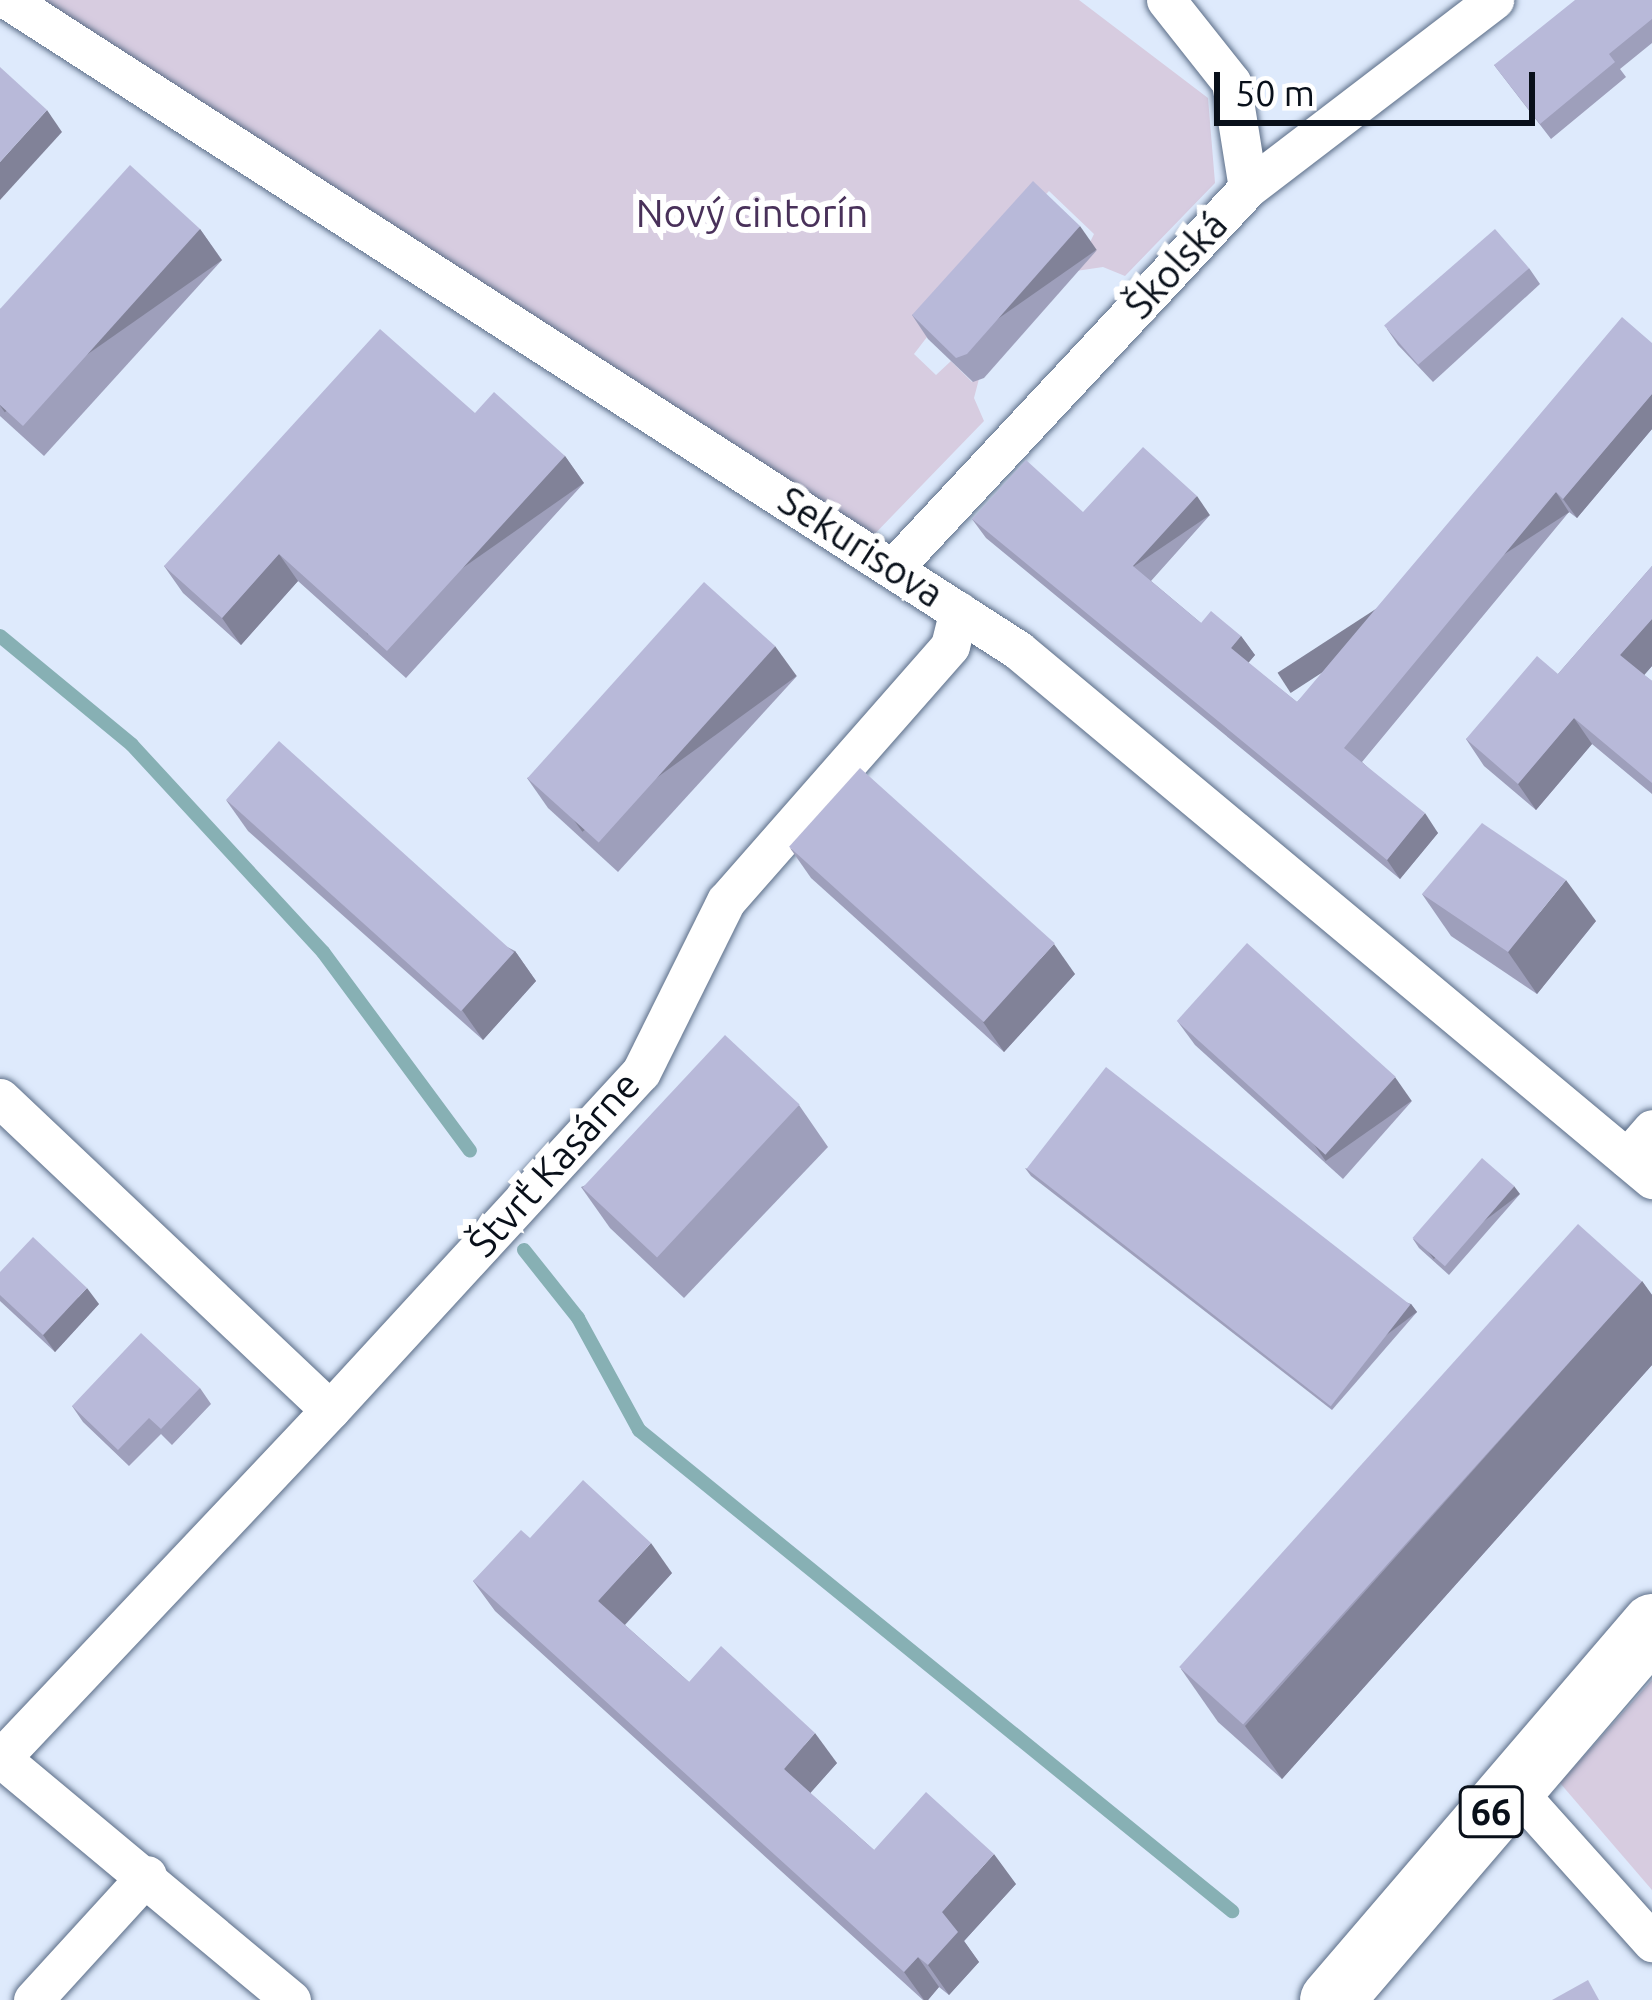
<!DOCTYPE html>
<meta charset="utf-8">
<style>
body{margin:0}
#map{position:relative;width:1652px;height:2000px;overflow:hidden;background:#deeafc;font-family:Ubuntu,sans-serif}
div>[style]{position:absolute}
.green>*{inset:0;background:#d7cce0}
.stream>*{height:14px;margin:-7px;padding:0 7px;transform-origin:7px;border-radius:7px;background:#87b0b4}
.roads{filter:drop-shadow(0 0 3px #5b6d87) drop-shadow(0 0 3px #5b6d87)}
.street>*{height:39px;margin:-19.5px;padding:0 19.5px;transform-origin:19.5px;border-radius:19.5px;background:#fff}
.primary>*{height:63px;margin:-31.5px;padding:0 31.5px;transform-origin:31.5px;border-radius:31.5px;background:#fff}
.wall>*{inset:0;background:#9e9fbb}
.shaded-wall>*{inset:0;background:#818298;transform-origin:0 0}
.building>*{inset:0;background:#b8b9d9;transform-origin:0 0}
span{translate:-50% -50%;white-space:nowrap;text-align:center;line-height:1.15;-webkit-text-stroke:12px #fff;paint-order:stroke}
.shield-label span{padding:3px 9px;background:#fff;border:3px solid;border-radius:9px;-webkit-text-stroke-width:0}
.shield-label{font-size:36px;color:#09101a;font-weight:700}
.park-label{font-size:39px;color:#49315a}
.street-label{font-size:39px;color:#09101a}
.scale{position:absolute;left:1214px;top:72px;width:321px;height:54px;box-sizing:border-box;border:6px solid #09101a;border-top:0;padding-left:15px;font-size:36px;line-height:42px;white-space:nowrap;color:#09101a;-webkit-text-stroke:9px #fff;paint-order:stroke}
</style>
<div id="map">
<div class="green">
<div style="clip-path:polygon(42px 0,1079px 0,1208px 98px,1215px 183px,1125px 276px,1103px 267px,1076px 271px,1094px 234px,1049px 191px,1000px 242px,914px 354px,936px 375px,951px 361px,972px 382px,980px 375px,974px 398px,984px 421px,864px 545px)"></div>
<div style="clip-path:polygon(1652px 1680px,1652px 1890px,1560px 1783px)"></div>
</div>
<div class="stream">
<div style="left:0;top:636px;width:171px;rotate:39.5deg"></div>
<div style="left:132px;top:745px;width:282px;rotate:47.3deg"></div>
<div style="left:323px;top:952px;width:247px;rotate:53.5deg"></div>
<div style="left:524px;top:1250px;width:87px;rotate:51.5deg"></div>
<div style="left:578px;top:1318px;width:128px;rotate:61.4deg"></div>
<div style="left:639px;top:1430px;width:764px;rotate:39.05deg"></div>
</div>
<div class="roads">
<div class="street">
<div style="left:8px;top:0;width:1201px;rotate:32.76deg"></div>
<div style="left:1018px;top:650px;width:826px;rotate:39.84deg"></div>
<div style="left:1166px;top:0;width:105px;rotate:51.6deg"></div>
<div style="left:1231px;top:82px;width:107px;rotate:80.9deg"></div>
<div style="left:893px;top:568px;width:520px;rotate:-46.95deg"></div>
<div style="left:1248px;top:188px;width:310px;rotate:-37.4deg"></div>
<div style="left:0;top:1098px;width:454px;rotate:43.4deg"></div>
<div style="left:330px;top:1410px;width:459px;rotate:-47.4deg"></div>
<div style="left:641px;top:1072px;width:191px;rotate:-63.6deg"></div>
<div style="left:726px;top:901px;width:339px;rotate:-48.7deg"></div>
<div style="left:950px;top:646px;width:36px;rotate:-76deg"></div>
<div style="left:1627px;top:1158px;width:38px;rotate:-49deg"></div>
<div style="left:1512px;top:1786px;width:210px;rotate:48.1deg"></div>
<div style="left:33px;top:2000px;width:169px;rotate:-47.6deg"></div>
<div style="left:291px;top:2000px;width:378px;rotate:-140.2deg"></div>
<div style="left:1px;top:1758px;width:479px;rotate:-46.6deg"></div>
</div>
<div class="primary">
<div style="left:1331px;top:2000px;width:494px;rotate:-49.4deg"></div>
</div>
</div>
<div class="wall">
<div style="clip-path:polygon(1652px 0,1652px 43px,1620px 69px,1626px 77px,1551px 139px,1494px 65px)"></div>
<div style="clip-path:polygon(200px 229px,222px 260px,44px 456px,0 416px,0 309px)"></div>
<div style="clip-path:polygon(1097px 250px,984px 378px,973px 382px,928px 339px,912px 315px)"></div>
<div style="clip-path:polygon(1529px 268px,1540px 284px,1433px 382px,1398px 345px,1387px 329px)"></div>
<div style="clip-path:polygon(1652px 343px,1652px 429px,1577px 518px,1569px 512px,1362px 762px,1438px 833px,1400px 879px,986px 538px,972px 519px,1083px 512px,1210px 515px,1151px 581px,1201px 623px,1241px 636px,1255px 655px,1248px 663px,1297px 702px)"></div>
<div style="clip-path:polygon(475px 413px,565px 456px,584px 483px,406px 678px,298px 581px,241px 645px,183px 593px,164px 566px)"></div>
<div style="clip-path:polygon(1652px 566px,1652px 666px,1644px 675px,1652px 681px,1652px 794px,1592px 744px,1536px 810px,1484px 766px,1466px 739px,1558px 674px)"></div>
<div style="clip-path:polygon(797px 676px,618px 872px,548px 808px,527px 778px)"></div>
<div style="clip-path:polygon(226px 800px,515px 951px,536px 981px,483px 1040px,248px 831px)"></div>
<div style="clip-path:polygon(790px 848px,1075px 974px,1004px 1052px,811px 878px)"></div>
<div style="clip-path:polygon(1422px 894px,1596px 921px,1537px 994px,1451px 936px)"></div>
<div style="clip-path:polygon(1178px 1022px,1412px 1101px,1343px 1179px,1195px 1045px)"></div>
<div style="clip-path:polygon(799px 1105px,828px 1147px,684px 1298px,610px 1228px,581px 1187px)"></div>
<div style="clip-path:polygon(1025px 1168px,1411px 1304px,1417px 1312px,1332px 1410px,1031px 1176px)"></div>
<div style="clip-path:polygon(1520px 1194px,1449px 1275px,1419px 1248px,1413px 1239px)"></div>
<div style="clip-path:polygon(0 1272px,99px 1304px,55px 1352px,0 1301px)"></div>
<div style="clip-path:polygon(1642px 1281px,1652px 1295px,1652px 1365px,1282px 1779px,1218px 1722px,1181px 1669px)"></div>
<div style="clip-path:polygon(200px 1388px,211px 1404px,172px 1445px,161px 1434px,129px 1466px,83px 1422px,72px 1406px)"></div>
<div style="clip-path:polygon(530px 1538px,672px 1573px,625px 1625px,689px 1682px,837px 1763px,810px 1793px,874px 1850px,1016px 1884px,964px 1941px,979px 1962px,949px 1995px,939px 1987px,928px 2000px,923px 2000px,495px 1611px,473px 1581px)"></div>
</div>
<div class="shaded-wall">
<div style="clip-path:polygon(47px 110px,62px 132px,0 200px,0 162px)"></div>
<div style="left:1080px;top:226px;width:29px;height:171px;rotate:55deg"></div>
<div style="left:200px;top:229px;width:38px;height:265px;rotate:55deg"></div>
<div style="clip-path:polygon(1652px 394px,1652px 429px,1577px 518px,1563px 499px)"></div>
<div style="left:565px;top:456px;width:33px;height:264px;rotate:55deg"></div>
<div style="left:1556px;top:492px;width:24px;height:332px;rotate:57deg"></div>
<div style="left:1197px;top:496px;width:23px;height:95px;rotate:56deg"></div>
<div style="clip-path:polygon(279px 554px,298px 581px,241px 645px,222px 618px)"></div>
<div style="clip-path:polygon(1652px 619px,1652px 666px,1639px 681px,1620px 655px)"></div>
<div style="clip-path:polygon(1241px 636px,1255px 655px,1244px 668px,1231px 648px)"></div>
<div style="left:775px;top:646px;width:37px;height:265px;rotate:54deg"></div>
<div style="clip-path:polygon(1574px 718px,1592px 744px,1536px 810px,1518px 784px)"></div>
<div style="clip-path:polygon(1425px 813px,1438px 833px,1400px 879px,1387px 860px)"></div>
<div style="clip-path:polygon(1566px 880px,1596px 921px,1537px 994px,1508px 952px)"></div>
<div style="clip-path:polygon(1054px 944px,1075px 974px,1004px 1052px,983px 1022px)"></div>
<div style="clip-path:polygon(515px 951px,536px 981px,483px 1040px,462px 1010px)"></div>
<div style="left:1395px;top:1077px;width:29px;height:105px;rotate:55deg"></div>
<div style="left:1514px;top:1186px;width:10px;height:108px;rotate:53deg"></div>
<div style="clip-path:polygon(1642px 1281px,1652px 1295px,1652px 1365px,1282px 1779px,1245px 1726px)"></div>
<div style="clip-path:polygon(87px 1288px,99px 1304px,55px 1352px,43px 1335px)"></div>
<div style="left:1411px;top:1304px;width:10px;height:129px;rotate:53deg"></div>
<div style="clip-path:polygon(651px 1543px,672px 1573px,619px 1631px,598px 1601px)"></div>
<div style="clip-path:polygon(815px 1733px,837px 1763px,805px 1799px,784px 1769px)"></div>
<div style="clip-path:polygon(994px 1854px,1016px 1884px,964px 1941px,979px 1962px,949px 1995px,928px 1965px,942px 1912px)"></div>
<div style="clip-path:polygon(918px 1957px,939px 1987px,928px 2000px,924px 2000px,904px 1972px)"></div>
</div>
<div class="building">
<div style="clip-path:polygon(1575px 0,1652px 0,1652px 19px,1609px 54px,1615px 62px,1540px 124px,1494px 65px)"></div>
<div style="clip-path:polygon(0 67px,47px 110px,0 162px)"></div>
<div style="clip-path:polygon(130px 165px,200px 229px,23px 426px,0 405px,0 309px)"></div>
<div style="clip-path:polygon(1033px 181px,1080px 226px,967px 354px,956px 358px,912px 315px)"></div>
<div style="left:1495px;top:229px;width:52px;height:147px;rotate:49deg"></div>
<div style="clip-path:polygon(1622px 317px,1652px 343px,1652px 394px,1563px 499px,1556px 492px,1344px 748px,1425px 813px,1387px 860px,972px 519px,1026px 460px,1083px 512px,1143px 447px,1197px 496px,1133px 566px,1201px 623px,1211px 611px,1241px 636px,1231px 648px,1297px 702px)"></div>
<div style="clip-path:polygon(380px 329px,475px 413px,494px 392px,565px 456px,387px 651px,279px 554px,222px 618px,164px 566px)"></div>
<div style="clip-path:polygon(1652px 566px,1652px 619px,1620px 655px,1652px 681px,1652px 783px,1574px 718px,1518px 784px,1466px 739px,1537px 656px,1558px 674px)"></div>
<div style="left:704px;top:582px;width:96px;height:264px;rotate:42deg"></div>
<div style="left:279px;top:741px;width:316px;height:79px;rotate:42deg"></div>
<div style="left:860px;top:768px;width:262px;height:106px;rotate:42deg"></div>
<div style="clip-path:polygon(1482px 823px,1566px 880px,1508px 952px,1422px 894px)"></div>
<div style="left:1247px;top:943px;width:200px;height:105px;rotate:42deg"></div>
<div style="left:725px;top:1035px;width:102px;height:209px;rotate:43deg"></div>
<div style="left:1106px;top:1067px;width:386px;height:129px;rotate:38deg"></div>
<div style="left:1482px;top:1158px;width:43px;height:106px;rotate:41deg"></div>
<div style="left:1578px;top:1224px;width:86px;height:596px;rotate:42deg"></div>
<div style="clip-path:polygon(33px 1237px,87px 1288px,43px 1335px,0 1295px,0 1272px)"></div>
<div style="clip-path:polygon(141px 1333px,200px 1388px,161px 1429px,149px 1418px,118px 1450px,72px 1406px)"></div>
<div style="clip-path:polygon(583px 1480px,651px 1543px,598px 1601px,689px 1682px,721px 1646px,815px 1733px,784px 1769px,874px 1850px,926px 1792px,994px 1854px,942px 1912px,958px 1932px,928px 1965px,918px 1957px,904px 1972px,473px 1581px,521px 1530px,530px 1538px)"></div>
<div style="clip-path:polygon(1588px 1980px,1599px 2000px,1552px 2000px)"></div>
</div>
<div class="shield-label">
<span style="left:1491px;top:1812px">66</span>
</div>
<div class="park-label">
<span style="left:752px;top:213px">Nový cintorín</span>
</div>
<div class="street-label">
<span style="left:1176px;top:265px;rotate:-47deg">Školská</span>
<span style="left:861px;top:547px;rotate:33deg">Sekurisova</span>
<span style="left:554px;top:1164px;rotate:-48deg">Štvrť Kasárne</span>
</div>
<div class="scale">50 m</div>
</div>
